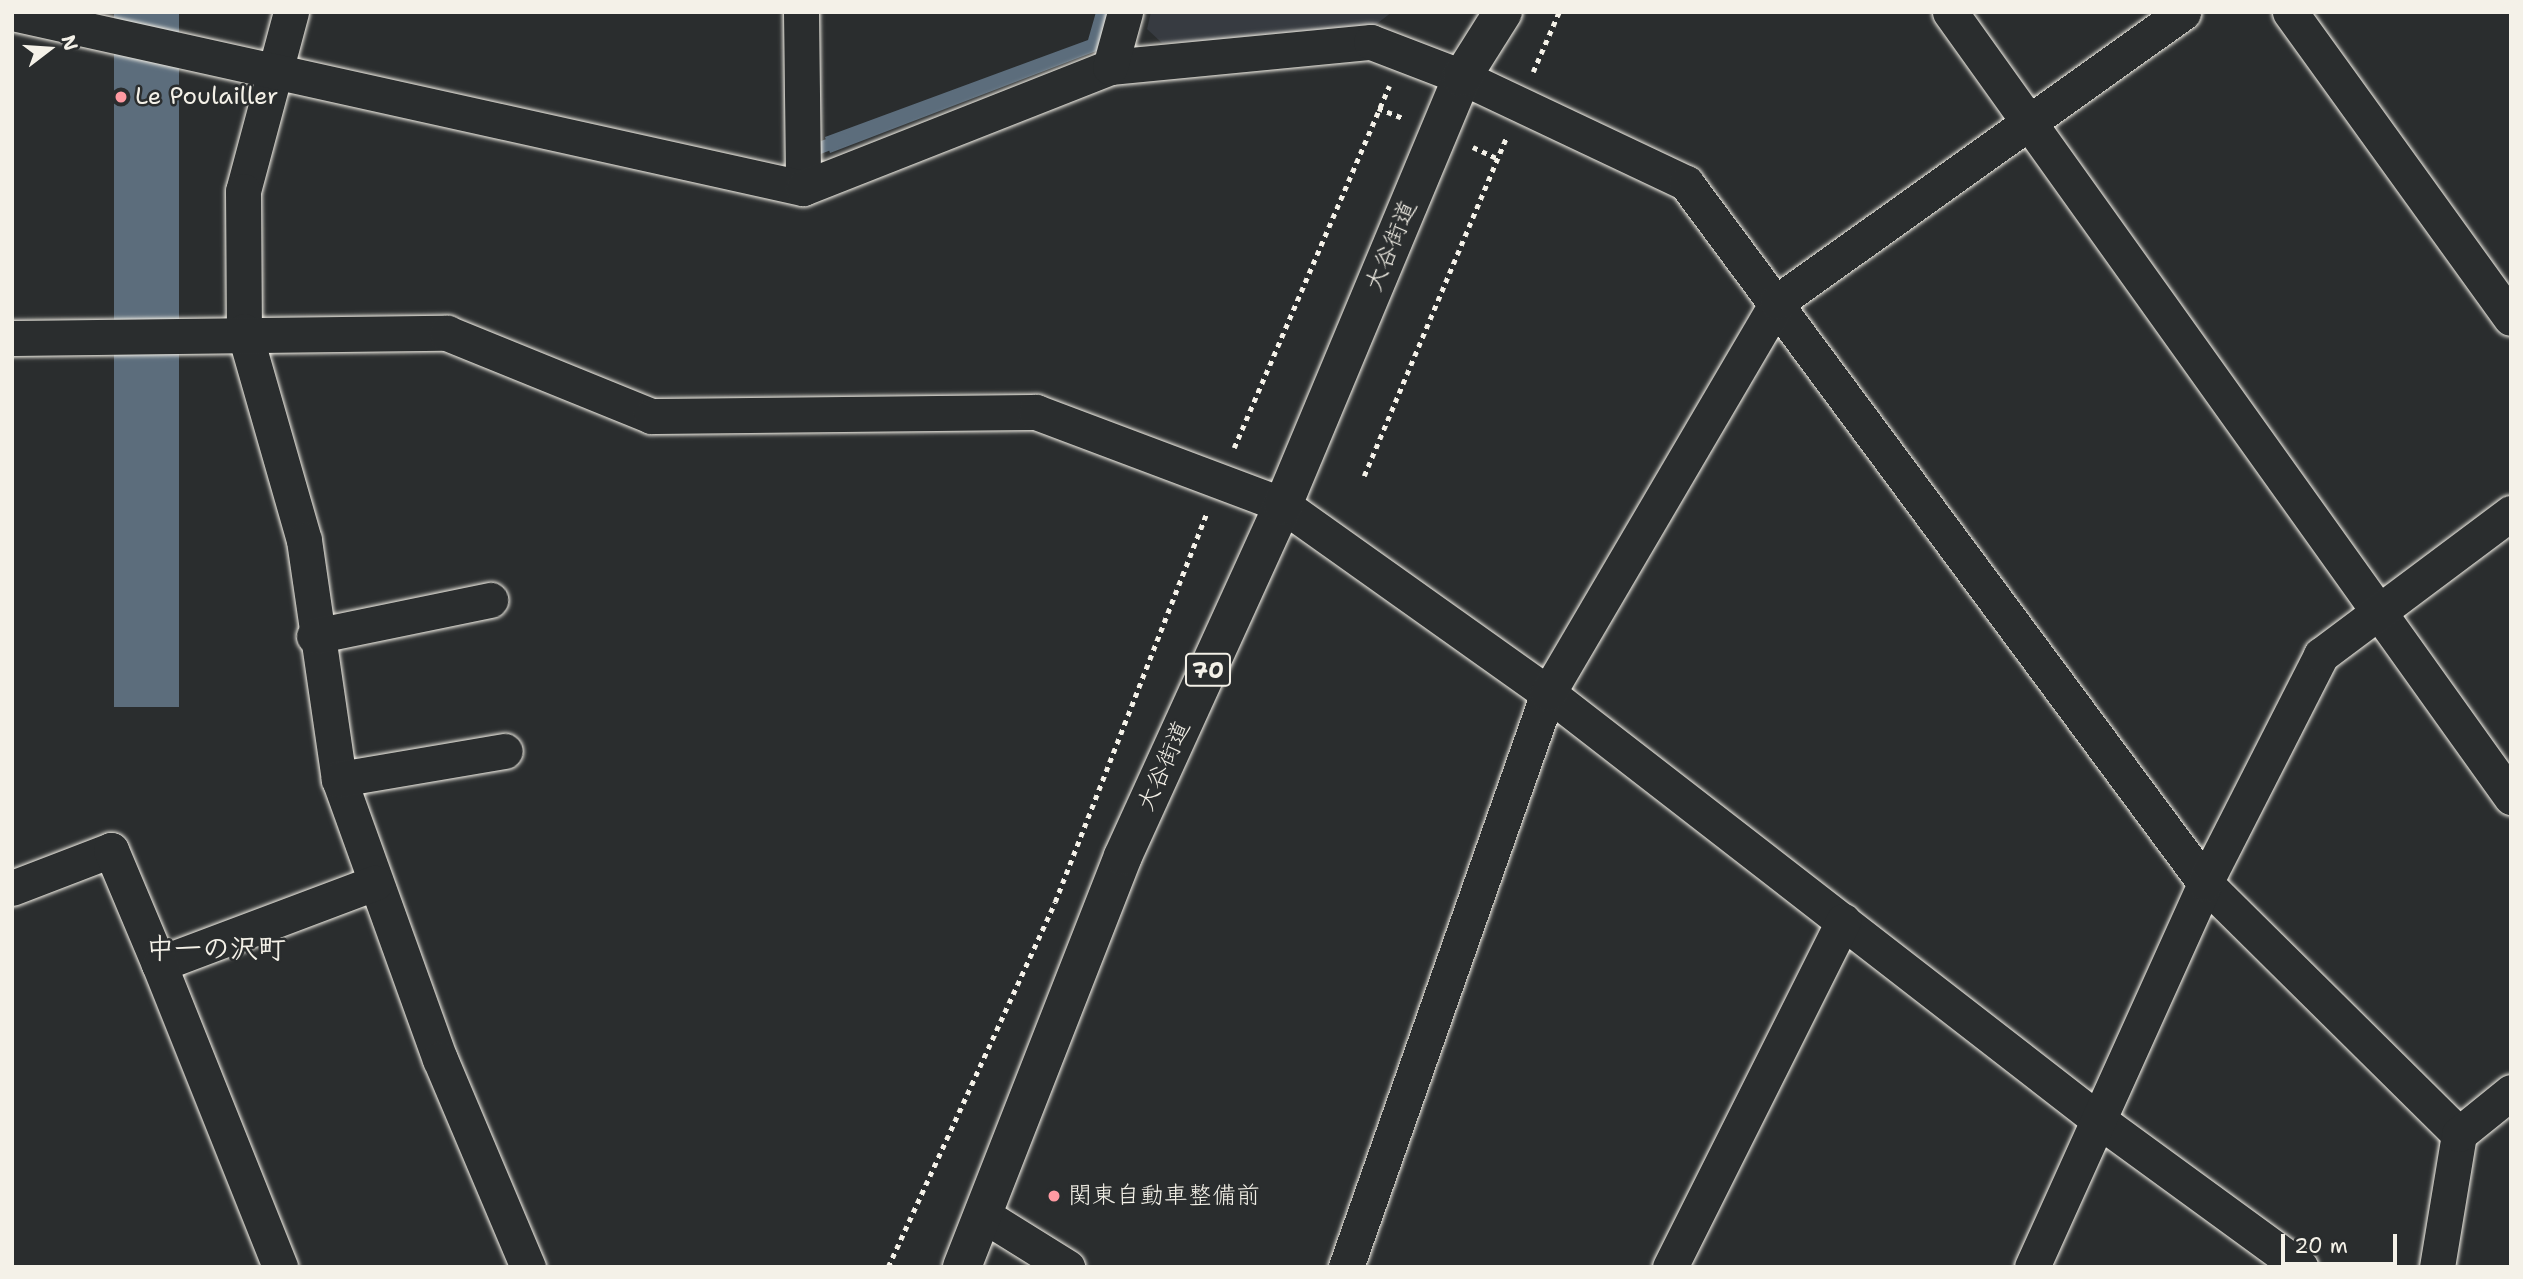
<!DOCTYPE html>
<meta charset="utf-8">
<style>
body{margin:0}
#map{position:relative;width:2523px;height:1279px;overflow:hidden;background:#2a2d2e;font-family:"Shantell Sans","Klee One",sans-serif}
div>[style]{position:absolute}
.built>*{inset:0;background:#373b41}
.water>*{inset:0;background:#5c6d7c;transform-origin:0 0}
.stream>*{height:12px;margin:-6px;padding:0 6px;transform-origin:6px;border-radius:6px;background:#5c6d7c}
.path>*{height:4.5px;margin-top:-2.25px;transform-origin:0;background:repeating-linear-gradient(90deg,#f4f1e8 0 5px,transparent 0 10px)}
.roads{filter:drop-shadow(0 0 2px #f4f1e8) drop-shadow(0 0 2px #f4f1e8)}
.minor>*{height:35px;margin:-17.5px;padding:0 17.5px;transform-origin:17.5px;border-radius:17.5px;background:#2a2d2e}
.primary>*{height:38px;margin:-19px;padding:0 19px;transform-origin:19px;border-radius:19px;background:#2a2d2e}
.dots>*{width:19px;height:19px;translate:-50% -50%;box-sizing:border-box;border:4px solid #2a2d2e;border-radius:50%}
span{translate:-50% -50%;white-space:nowrap;text-align:center;line-height:1.15;-webkit-text-stroke:5px #2a2d2e;paint-order:stroke}
.shield-label span{padding:2px 5px;background:#2a2d2e;border:2px solid;border-radius:5px;-webkit-text-stroke-width:0}
.shield-label{font-size:23px;color:#f4f1e8;font-weight:700}
.poi-label{font-size:24px;color:#f4f1e8}
.left{translate:0 -50%;text-align:left}
.street-label{font-size:24px;color:#f4f1e8}
.quarter-label{font-size:28px;color:#f4f1e8;font-weight:700}
.frame{position:absolute;inset:0;border:14px solid #f4f1e8;pointer-events:none}
.north{position:absolute;left:14px;top:14px;width:70px;height:70px;-webkit-text-stroke:5px #2a2d2e;paint-order:stroke;rotate:73deg;font-size:19px;font-weight:700;line-height:28px;text-align:center;color:#f4f1e8}
.north::after{content:'';display:block;margin:auto;width:24px;height:32px;background:#f4f1e8;clip-path:polygon(50% 0,100% 100%,50% 72%,0 100%)}
.scale{position:absolute;left:2281px;top:1234px;width:116px;height:32px;box-sizing:border-box;border:4px solid #f4f1e8;border-top:0;padding-left:9px;font-size:21px;line-height:24px;white-space:nowrap;color:#f4f1e8;-webkit-text-stroke:5px #2a2d2e;paint-order:stroke}
</style>
<div id="map">
<div class="built">
<div style="clip-path:polygon(1151px 12px,1392px 12px,1365px 33px,1162px 43px,1147px 29px)"></div>
</div>
<div class="water">
<div style="left:114px;top:12px;width:65px;height:695px"></div>
<div style="clip-path:polygon(1096px 12px,1110px 12px,1099px 50px,830px 153px,825px 137px,1088px 40px)"></div>
</div>
<div class="stream">
<div style="left:804px;top:154px;width:42px;rotate:-21deg"></div>
</div>
<div class="path">
<div style="left:1533px;top:72px;width:65px;rotate:-66.6deg"></div>
<div style="left:1378px;top:108px;width:27px;rotate:22deg"></div>
<div style="left:1473px;top:147px;width:26px;rotate:25deg"></div>
<div style="left:1234px;top:448px;width:394px;rotate:-66.8deg"></div>
<div style="left:1364px;top:476px;width:367px;rotate:-67.2deg"></div>
<div style="left:888px;top:1267px;width:401px;rotate:-65.4deg"></div>
<div style="left:1055px;top:902px;width:416px;rotate:-68.7deg"></div>
</div>
<div class="roads">
<div class="minor">
<div style="left:291px;top:12px;width:185px;rotate:105deg"></div>
<div style="left:243px;top:191px;width:140px;rotate:89.6deg"></div>
<div style="left:244px;top:331px;width:217px;rotate:74deg"></div>
<div style="left:304px;top:540px;width:242px;rotate:81.7deg"></div>
<div style="left:339px;top:779px;width:298px;rotate:70.2deg"></div>
<div style="left:440px;top:1059px;width:226px;rotate:67.1deg"></div>
<div style="left:801px;top:12px;width:176px;rotate:89.3deg"></div>
<div style="left:1950px;top:12px;width:965px;rotate:54.45deg"></div>
<div style="left:2290px;top:12px;width:377px;rotate:54.2deg"></div>
<div style="left:12px;top:13px;width:810px;rotate:12.48deg"></div>
<div style="left:803px;top:188px;width:330px;rotate:-21.5deg"></div>
<div style="left:1110px;top:67px;width:262px;rotate:-5.5deg"></div>
<div style="left:1371px;top:42px;width:97px;rotate:21deg"></div>
<div style="left:1462px;top:77px;width:248px;rotate:25.3deg"></div>
<div style="left:1686px;top:183px;width:871px;rotate:53.45deg"></div>
<div style="left:2205px;top:883px;width:357px;rotate:44.7deg"></div>
<div style="left:1110px;top:67px;width:57px;rotate:-74.7deg"></div>
<div style="left:12px;top:338px;width:435px;rotate:-0.7deg"></div>
<div style="left:447px;top:333px;width:220px;rotate:22.1deg"></div>
<div style="left:651px;top:416px;width:385px;rotate:-0.6deg"></div>
<div style="left:1036px;top:412px;width:264px;rotate:20.6deg"></div>
<div style="left:1283px;top:505px;width:325px;rotate:35.4deg"></div>
<div style="left:1548px;top:693px;width:698px;rotate:37.79deg"></div>
<div style="left:2100px;top:1121px;width:248px;rotate:36.1deg"></div>
<div style="left:314px;top:636px;width:180px;rotate:-11.6deg"></div>
<div style="left:339px;top:779px;width:168px;rotate:-9.6deg"></div>
<div style="left:12px;top:888px;width:106px;rotate:-21deg"></div>
<div style="left:111px;top:850px;width:124px;rotate:67.2deg"></div>
<div style="left:159px;top:964px;width:231px;rotate:-20.6deg"></div>
<div style="left:159px;top:964px;width:326px;rotate:68.2deg"></div>
<div style="left:985px;top:1216px;width:97px;rotate:31.9deg"></div>
<div style="left:1346px;top:1267px;width:609px;rotate:-70.61deg"></div>
<div style="left:1548px;top:693px;width:453px;rotate:-59.6deg"></div>
<div style="left:1777px;top:302px;width:499px;rotate:-35.5deg"></div>
<div style="left:1670px;top:1267px;width:387px;rotate:-63.4deg"></div>
<div style="left:2032px;top:1267px;width:421px;rotate:-65.7deg"></div>
<div style="left:2205px;top:883px;width:256px;rotate:-63deg"></div>
<div style="left:2321px;top:655px;width:237px;rotate:-36.8deg"></div>
<div style="left:2437px;top:1267px;width:135px;rotate:-80.6deg"></div>
<div style="left:2459px;top:1134px;width:67px;rotate:-38.9deg"></div>
</div>
<div class="primary">
<div style="left:962px;top:1267px;width:441px;rotate:-68.6deg"></div>
<div style="left:1123px;top:856px;width:386px;rotate:-65.5deg"></div>
<div style="left:1283px;top:505px;width:464px;rotate:-67.3deg"></div>
<div style="left:1462px;top:77px;width:77px;rotate:-57.8deg"></div>
</div>
</div>
<div class="dots">
<div style="left:121px;top:97px;background:#ff9aa2"></div>
<div style="left:1054px;top:1196px;background:#ff9aa2"></div>
</div>
<div class="shield-label">
<span style="left:1208px;top:670px">70</span>
</div>
<div class="poi-label">
<span class="left" style="left:135px;top:97px">Le Poulailler</span>
<span class="left" style="left:1068px;top:1196px">関東自動車整備前</span>
</div>
<div class="street-label">
<span style="left:1391px;top:246px;rotate:-67deg">大谷街道</span>
<span style="left:1164px;top:766px;rotate:-66deg">大谷街道</span>
</div>
<div class="quarter-label">
<span style="left:216px;top:948px">中一の沢町</span>
</div>
<div class="frame"></div>
<div class="north">N</div>
<div class="scale">20 m</div>
</div>
